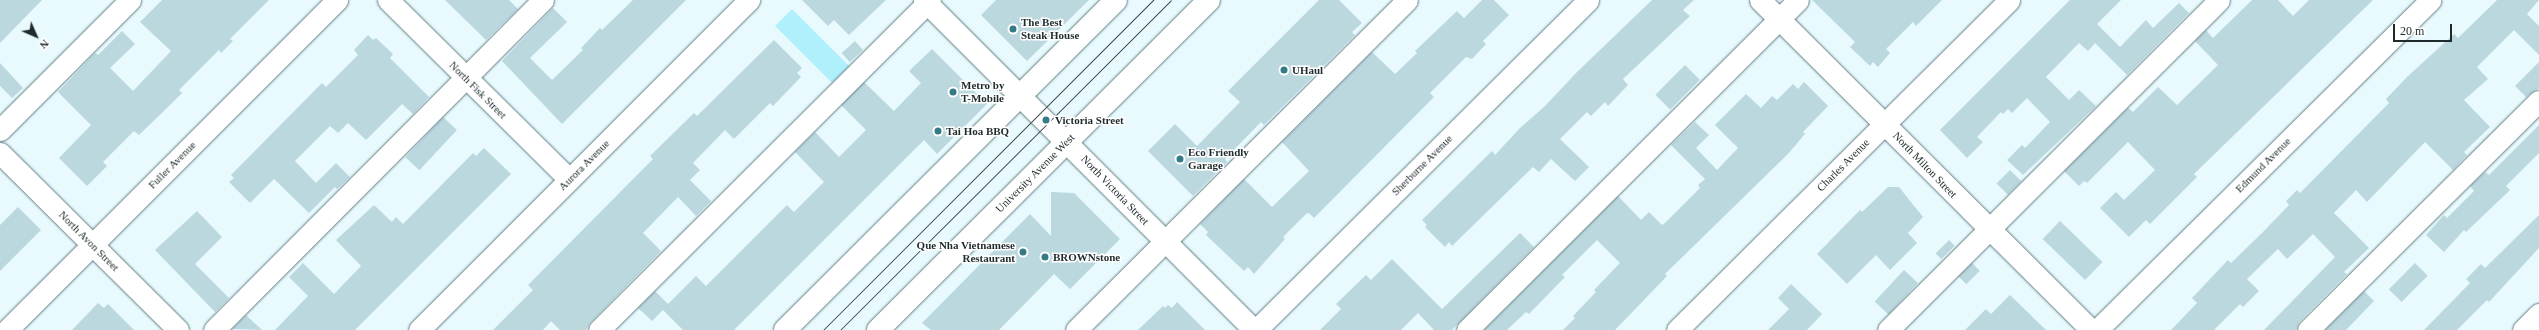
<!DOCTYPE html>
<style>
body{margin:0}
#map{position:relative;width:2539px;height:330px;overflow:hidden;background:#e8fafe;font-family:"Times New Roman",serif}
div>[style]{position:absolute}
.green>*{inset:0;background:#b0f0fc;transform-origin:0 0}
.building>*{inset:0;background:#bbd8de;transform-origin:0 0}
.roads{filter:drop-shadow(0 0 1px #617d82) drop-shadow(0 0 1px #617d82)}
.minor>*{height:21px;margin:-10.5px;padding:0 10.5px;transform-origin:10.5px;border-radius:10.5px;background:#fff}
.major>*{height:22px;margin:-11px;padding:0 11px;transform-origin:11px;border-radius:11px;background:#fff}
.tram>*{height:1px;margin:-0.5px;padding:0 0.5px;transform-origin:0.5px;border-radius:0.5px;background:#3a4749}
.dots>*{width:11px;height:11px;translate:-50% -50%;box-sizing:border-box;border:2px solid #fff;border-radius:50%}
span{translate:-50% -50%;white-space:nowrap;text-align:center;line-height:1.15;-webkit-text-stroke:3px #fff;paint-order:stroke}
.poi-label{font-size:11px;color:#1e2a2c;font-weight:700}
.left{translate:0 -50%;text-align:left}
.right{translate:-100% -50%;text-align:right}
.street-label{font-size:11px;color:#1e2a2c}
.north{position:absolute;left:16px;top:16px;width:40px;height:40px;-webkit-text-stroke:3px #fff;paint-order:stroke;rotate:135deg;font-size:11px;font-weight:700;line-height:16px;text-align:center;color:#1e2a2c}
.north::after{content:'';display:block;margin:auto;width:14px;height:18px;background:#1e2a2c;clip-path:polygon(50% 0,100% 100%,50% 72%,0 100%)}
.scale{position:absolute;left:2393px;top:24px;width:59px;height:18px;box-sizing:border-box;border:2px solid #1e2a2c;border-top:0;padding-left:5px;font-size:12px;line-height:14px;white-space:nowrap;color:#1e2a2c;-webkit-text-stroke:3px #fff;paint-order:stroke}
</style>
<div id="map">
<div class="green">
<div style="left:792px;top:9px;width:86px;height:24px;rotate:45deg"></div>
</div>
<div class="building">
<div style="clip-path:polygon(0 0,42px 0,0 43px)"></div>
<div style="clip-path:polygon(162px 0,269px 0,230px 39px,233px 41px,221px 53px,219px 50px,179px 90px,182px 93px,168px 107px,139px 135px,134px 131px,103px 162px,107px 166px,87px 186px,59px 158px,91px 125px,58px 92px,95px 53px,98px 55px,122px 31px,135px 44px,110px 68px,133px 91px,171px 51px,140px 22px)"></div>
<div style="clip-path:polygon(445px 0,509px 0,518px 9px,486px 40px)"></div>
<div style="clip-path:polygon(633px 0,686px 0,562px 124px,502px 61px,553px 8px,567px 22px,530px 58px,552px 80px,583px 50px,581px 48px,600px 28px,602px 30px)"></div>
<div style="clip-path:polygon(802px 0,886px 0,849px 35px,834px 20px,828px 26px)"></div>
<div style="clip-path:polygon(996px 0,1089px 0,1027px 61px,981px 15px)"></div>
<div style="clip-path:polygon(1319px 0,1339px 0,1362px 23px,1352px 32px,1355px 35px,1264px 125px,1261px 122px,1225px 159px,1227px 162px,1193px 196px,1148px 151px,1175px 124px,1197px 146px,1240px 102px,1228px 91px)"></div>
<div style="clip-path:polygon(1482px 0,1494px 0,1509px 15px,1483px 41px,1486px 44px,1472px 59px,1466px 57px,1430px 93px,1434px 97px,1314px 218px,1309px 213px,1306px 214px,1283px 237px,1285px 239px,1254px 274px,1248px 267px,1244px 271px,1206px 235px,1208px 232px,1200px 224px,1244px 179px,1272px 207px,1309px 171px,1282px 142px,1372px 52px,1395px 74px,1417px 53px,1415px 51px,1457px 11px,1464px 18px)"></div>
<div style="clip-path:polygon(1652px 0,1694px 0,1683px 10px,1690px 16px,1623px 79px,1628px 85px,1608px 106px,1605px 102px,1591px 116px,1587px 112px,1560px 139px,1589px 167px,1575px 181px,1551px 159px,1539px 172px,1533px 167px,1452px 246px,1449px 242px,1445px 247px,1425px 227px,1427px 225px,1422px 220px,1492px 151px,1495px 155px,1520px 128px,1545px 106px,1576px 73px)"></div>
<div style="clip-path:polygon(1812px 0,1942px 0,1916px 26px,1913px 22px,1886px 49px,1890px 53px,1878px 67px,1873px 62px,1870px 66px,1850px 47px,1855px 42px)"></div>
<div style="clip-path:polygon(2070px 0,2121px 0,2097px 24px,2120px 47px,2146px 20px,2153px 28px,2179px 3px,2189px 13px,2127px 75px,2095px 43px,2088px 51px,2079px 43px,2046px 77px,2069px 100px,2079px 90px,2096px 106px,2023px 175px,2007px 160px,2022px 145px,2025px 148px,2050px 122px,2027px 98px,2012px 113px,2008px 109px,2003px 114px,2001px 112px,1977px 137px,1983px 142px,1967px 158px,1940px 130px)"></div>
<div style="clip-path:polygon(2252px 0,2278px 0,2293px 16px,2309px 0,2373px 0,2194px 174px,2197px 177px,2150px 224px,2146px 220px,2129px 237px,2100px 208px,2116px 192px,2124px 200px,2155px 170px,2128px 142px,2087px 183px,2084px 181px,2079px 186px,2064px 171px,2128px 108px,2133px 112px,2158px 87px,2177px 105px,2218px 65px,2195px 41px,2206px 30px,2213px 38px)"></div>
<div style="clip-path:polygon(2497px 0,2539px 0,2527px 14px,2539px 26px,2539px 55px,2514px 30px,2477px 67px,2488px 79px,2464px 100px,2490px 127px,2464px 152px,2467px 155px,2453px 170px,2425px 142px,2367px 202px,2356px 190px,2334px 213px,2369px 248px,2344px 272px,2347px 274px,2300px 321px,2296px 330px,2264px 330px,2335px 257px,2313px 234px,2287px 259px,2278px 249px,2247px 279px,2259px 291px,2243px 307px,2240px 304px,2214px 330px,2171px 330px,2197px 303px,2192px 298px,2228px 260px,2231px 263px,2262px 233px,2289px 205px,2286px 201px,2297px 190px,2300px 193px,2389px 103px,2386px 99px,2407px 77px,2454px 34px,2458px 38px)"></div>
<div style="clip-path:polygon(368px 35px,373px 40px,376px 38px,393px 54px,390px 58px,429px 97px,413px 114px,402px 104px,366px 140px,348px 123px,338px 133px,330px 126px,295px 161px,316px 183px,336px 163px,350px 177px,337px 189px,335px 187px,309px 213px,274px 179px,250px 203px,229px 182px,234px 178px,231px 175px,322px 83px,326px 87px,358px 55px,354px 50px)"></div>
<div style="clip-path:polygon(774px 40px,802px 68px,797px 73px,801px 77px,773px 106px,770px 103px,734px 139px,725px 130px,693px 163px,700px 170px,690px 180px,711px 201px,696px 216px,678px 197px,643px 233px,661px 251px,591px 322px,586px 330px,560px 330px,551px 321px,543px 330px,493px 330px,533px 290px,528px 285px,653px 159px,650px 156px,694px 113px,697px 116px)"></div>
<div style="left:855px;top:41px;width:12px;height:18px;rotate:48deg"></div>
<div style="clip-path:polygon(932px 49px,987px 104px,937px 154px,924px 140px,734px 330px,683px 330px,663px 310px,652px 321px,638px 308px,655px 291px,668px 304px,696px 276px,706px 286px,787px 205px,794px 212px,824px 182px,795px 152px,815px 132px,839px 157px,866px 130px,841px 105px,864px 82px,894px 111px,921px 83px,909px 71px)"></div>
<div style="clip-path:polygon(2539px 62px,2539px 88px,2526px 97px,2515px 86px)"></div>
<div style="clip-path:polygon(0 63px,23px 88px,12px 98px,0 86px)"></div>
<div style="left:1685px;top:65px;width:21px;height:42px;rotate:45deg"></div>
<div style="clip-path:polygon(1804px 82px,1828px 106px,1803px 132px,1805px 134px,1788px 154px,1665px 274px,1667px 276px,1615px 330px,1563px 330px,1575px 318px,1573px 316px,1596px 292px,1594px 290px,1620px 263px,1597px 240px,1562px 275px,1565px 277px,1529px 314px,1526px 312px,1507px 330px,1484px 330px,1618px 196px,1641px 220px,1649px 212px,1662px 225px,1666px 222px,1700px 188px,1698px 185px,1705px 179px,1671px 145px,1695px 122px,1709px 135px,1696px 148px,1717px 170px,1738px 148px,1715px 125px,1746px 94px,1761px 108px,1772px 96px,1777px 100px,1793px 84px,1798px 89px)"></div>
<div style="left:443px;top:117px;width:19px;height:55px;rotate:43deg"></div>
<div style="clip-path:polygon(2539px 125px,2539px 153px,2506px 186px,2510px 190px,2466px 232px,2464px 230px,2444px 252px,2426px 235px,2444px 215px,2447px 218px,2474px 191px,2470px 186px,2485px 172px,2489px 175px)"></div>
<div style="clip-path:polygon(484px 148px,511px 174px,355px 330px,275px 330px,308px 296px,289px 277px,303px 263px,334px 294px,361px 266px,336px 240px,374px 205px,392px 222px,396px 217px,403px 224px,473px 153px,476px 156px)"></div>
<div style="left:2010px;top:170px;width:16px;height:19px;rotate:45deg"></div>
<div style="clip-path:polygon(1888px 187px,1899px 187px,1923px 217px,1908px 233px,1917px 243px,1890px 270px,1876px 255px,1847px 284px,1817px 254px,1860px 210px,1862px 212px)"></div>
<div style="clip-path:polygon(1051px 192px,1074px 193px,1120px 239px,1070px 289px,1054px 274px,999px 330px,931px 330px,922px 323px,1030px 214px,1051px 236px)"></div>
<div style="clip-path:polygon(18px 207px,41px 230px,0 271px,0 225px)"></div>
<div style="clip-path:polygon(197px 211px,222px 237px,195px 264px,229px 298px,215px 312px,155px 250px)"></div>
<div style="clip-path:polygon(2539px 215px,2539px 248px,2489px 302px,2487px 300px,2457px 330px,2424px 330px,2470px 283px,2466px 279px,2481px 264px,2485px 268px)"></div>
<div style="left:2060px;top:221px;width:59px;height:25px;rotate:44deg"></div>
<div style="clip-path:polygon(1520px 233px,1534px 247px,1452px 330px,1434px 330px,1418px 313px,1401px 330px,1320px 330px,1341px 309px,1336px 304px,1366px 275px,1371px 280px,1392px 259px,1442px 309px)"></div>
<div style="left:1949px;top:240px;width:8px;height:19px;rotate:45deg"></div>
<div style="left:1972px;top:263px;width:11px;height:19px;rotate:45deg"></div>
<div style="left:2415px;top:263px;width:18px;height:37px;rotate:45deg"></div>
<div style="left:1904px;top:270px;width:19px;height:43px;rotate:43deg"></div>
<div style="clip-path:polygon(1791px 284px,1822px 314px,1807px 330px,1768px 330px,1789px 309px,1778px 298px)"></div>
<div style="clip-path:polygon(2364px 291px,2374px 301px,2346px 330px,2325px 330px)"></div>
<div style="clip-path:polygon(2010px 295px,2046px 330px,1965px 330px,1986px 309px,1991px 314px)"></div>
<div style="clip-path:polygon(1177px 302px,1205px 330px,1138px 330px,1163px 306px,1165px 308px,1168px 305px,1172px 308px)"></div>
<div style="clip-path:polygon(98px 303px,104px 308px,108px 304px,134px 330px,72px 330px)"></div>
<div style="clip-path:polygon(246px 315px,262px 330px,232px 329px)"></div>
</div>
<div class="roads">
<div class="minor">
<div style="left:388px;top:0;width:255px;rotate:44.7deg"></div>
<div style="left:924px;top:0;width:467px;rotate:45deg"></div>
<div style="left:1760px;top:0;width:467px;rotate:44.9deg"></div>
<div style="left:0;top:130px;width:184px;rotate:-45deg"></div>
<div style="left:0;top:153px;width:251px;rotate:44.8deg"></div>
<div style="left:7px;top:330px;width:467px;rotate:-45deg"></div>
<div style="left:214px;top:330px;width:466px;rotate:-45.1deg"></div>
<div style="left:419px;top:330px;width:467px;rotate:-45deg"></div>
<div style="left:599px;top:330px;width:467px;rotate:-44.9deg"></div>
<div style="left:1076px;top:330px;width:467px;rotate:-44.9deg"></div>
<div style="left:1256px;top:330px;width:468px;rotate:-44.8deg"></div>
<div style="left:1467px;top:330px;width:467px;rotate:-44.9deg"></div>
<div style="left:1677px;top:330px;width:468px;rotate:-44.8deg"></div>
<div style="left:1888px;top:330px;width:467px;rotate:-44.9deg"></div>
<div style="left:2097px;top:330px;width:469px;rotate:-44.7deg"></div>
<div style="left:2308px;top:330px;width:325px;rotate:-44.8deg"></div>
<div style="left:2523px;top:330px;width:23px;rotate:-45deg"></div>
</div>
<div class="major">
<div style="left:785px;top:330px;width:467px;rotate:-44.9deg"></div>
<div style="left:878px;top:330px;width:467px;rotate:-44.9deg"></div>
</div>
</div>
<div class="tram">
<div style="left:823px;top:330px;width:467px;rotate:-45deg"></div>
<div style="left:840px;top:330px;width:467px;rotate:-44.9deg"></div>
</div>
<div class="dots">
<div style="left:1013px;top:29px;background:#357b87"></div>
<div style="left:1284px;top:70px;background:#357b87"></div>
<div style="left:953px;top:92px;background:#357b87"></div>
<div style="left:1046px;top:120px;background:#357b87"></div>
<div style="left:938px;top:131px;background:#357b87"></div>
<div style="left:1180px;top:159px;background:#357b87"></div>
<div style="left:1023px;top:252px;background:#357b87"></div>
<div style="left:1045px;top:257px;background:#357b87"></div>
</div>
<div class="poi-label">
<span class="left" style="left:1021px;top:29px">The Best<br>Steak House</span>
<span class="left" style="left:1292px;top:70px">UHaul</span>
<span class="left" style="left:961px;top:92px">Metro by<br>T-Mobile</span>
<span class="left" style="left:1055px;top:120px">Victoria Street</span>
<span class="left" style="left:946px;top:131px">Tai Hoa BBQ</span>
<span class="left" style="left:1188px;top:159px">Eco Friendly<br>Garage</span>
<span class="right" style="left:1015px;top:252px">Que Nha Vietnamese<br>Restaurant</span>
<span class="left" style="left:1053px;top:257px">BROWNstone</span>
</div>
<div class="street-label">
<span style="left:478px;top:90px;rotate:45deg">North Fisk Street</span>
<span style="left:172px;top:165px;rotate:-45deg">Fuller Avenue</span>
<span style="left:584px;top:165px;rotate:-45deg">Aurora Avenue</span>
<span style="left:1422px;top:165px;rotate:-45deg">Sherburne Avenue</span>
<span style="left:1843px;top:165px;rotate:-45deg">Charles Avenue</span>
<span style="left:1925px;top:165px;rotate:46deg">North Milton Street</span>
<span style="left:2263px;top:165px;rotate:-45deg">Edmund Avenue</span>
<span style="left:1035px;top:173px;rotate:-45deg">University Avenue West</span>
<span style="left:1115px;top:190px;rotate:46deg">North Victoria Street</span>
<span style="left:89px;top:241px;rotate:45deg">North Avon Street</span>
</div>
<div class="north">N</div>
<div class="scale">20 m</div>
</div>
